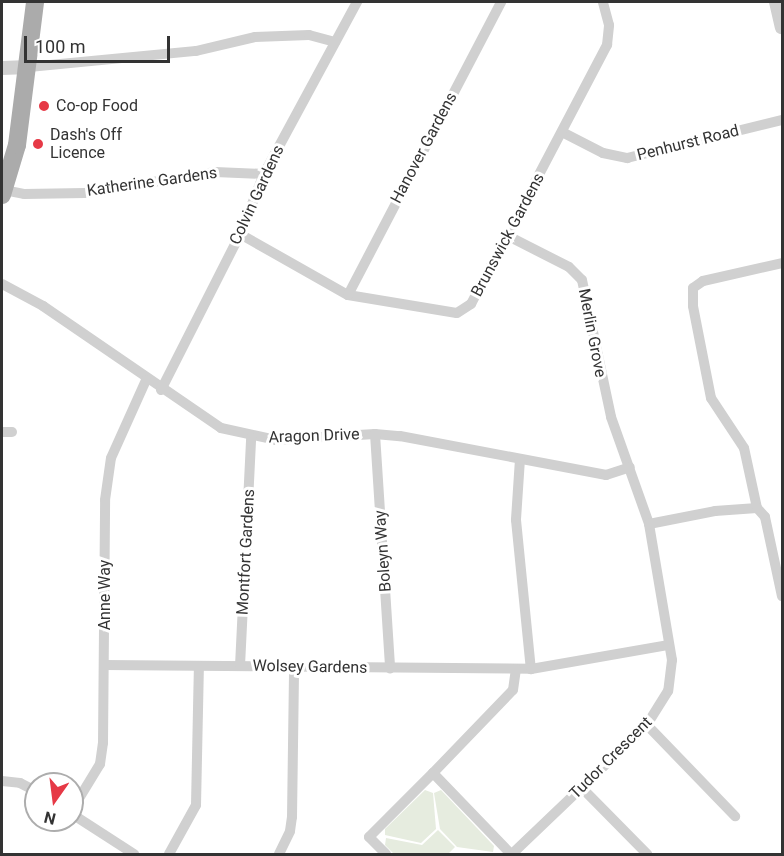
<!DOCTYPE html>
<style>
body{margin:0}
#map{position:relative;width:784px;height:856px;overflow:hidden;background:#fff;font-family:Roboto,sans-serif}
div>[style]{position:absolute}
.green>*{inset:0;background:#e6ecdf}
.minor>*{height:10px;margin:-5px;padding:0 5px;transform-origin:5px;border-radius:5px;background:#d0d0d0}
.tertiary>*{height:14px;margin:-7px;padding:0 7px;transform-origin:7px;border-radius:7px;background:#d0d0d0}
.primary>*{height:18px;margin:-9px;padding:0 9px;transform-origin:9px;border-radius:9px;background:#ababab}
.dots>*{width:16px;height:16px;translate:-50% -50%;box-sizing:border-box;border:3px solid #fff;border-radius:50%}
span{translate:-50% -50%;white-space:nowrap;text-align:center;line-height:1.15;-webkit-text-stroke:6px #fff;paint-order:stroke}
.poi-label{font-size:16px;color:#333}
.left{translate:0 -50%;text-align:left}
.street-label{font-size:16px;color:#333}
.frame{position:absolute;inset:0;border:3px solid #333;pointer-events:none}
.north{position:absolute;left:24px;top:772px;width:60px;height:60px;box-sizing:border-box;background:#fff;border:2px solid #adadad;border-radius:50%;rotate:194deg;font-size:16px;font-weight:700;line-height:24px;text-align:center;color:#333}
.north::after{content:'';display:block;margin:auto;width:21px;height:27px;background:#e63946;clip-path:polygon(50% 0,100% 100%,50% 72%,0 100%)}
.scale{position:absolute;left:24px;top:36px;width:146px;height:27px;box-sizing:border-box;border:3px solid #333;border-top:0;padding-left:8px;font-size:18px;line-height:21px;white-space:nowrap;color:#333;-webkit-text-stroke:4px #fff;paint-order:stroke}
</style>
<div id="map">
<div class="green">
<div style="clip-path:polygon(425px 790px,433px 793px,436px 829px,421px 843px,385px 835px,385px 829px)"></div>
<div style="clip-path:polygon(441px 790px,494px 846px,493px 852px,457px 847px,440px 829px,434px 793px)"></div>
<div style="clip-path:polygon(438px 830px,455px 847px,448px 854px,394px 854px,385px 845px,386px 838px,422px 845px)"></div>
</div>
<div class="minor">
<div style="left:29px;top:67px;width:168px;rotate:-5.5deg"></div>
<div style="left:196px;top:51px;width:61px;rotate:-13.3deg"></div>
<div style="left:255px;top:37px;width:54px;rotate:-2.1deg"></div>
<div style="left:309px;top:35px;width:27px;rotate:15deg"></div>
<div style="left:562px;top:132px;width:46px;rotate:27.1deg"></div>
<div style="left:603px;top:153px;width:25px;rotate:12deg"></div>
<div style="left:627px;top:158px;width:160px;rotate:-13.8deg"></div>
<div style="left:4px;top:190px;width:20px;rotate:11deg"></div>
<div style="left:24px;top:194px;width:61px;rotate:-0.9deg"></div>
<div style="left:85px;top:193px;width:132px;rotate:-9.2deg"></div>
<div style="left:215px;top:172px;width:49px;rotate:2.3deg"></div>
<div style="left:240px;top:234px;width:124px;rotate:29.5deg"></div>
<div style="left:348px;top:295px;width:110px;rotate:9.4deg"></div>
<div style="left:457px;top:313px;width:17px;rotate:-33deg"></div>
<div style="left:471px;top:304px;width:293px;rotate:-62.3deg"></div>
<div style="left:607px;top:45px;width:20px;rotate:-84deg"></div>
<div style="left:609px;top:25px;width:24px;rotate:-105deg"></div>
<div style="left:508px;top:236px;width:68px;rotate:26.9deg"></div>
<div style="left:569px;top:267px;width:18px;rotate:45deg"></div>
<div style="left:582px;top:280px;width:140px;rotate:78deg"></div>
<div style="left:611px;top:417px;width:114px;rotate:70.4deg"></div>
<div style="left:649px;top:524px;width:138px;rotate:80.4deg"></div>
<div style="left:672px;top:660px;width:31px;rotate:97deg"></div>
<div style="left:668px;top:691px;width:40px;rotate:122deg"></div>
<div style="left:647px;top:725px;width:187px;rotate:136.3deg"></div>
<div style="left:2px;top:284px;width:47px;rotate:28.2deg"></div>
<div style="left:43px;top:306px;width:216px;rotate:34.4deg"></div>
<div style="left:221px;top:428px;width:56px;rotate:12.3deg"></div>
<div style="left:276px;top:440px;width:99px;rotate:-3.5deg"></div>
<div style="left:375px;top:434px;width:25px;rotate:5deg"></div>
<div style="left:400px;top:436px;width:210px;rotate:10.7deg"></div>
<div style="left:606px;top:475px;width:25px;rotate:-18deg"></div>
<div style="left:348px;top:295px;width:331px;rotate:-62.4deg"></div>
<div style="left:161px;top:390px;width:175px;rotate:-63.1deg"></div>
<div style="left:240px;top:234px;width:65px;rotate:-68.2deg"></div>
<div style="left:264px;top:174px;width:196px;rotate:-61.6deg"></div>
<div style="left:2px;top:432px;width:10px"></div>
<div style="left:375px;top:434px;width:235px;rotate:86.3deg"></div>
<div style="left:520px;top:459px;width:61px;rotate:93.8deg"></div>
<div style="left:516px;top:520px;width:150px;rotate:84.3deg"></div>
<div style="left:757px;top:508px;width:61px;rotate:-102.2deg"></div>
<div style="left:744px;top:448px;width:60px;rotate:-123.4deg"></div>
<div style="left:711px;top:398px;width:94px;rotate:-101.1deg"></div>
<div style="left:693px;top:306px;width:18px;rotate:-90deg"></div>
<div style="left:693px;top:288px;width:12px;rotate:-35deg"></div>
<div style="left:703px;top:281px;width:81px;rotate:-12.8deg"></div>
<div style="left:649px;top:524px;width:67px;rotate:-11.1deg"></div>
<div style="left:715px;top:511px;width:42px;rotate:-4.1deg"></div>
<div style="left:757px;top:508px;width:12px;rotate:48deg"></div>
<div style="left:765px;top:517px;width:81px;rotate:77.9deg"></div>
<div style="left:104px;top:665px;width:427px;rotate:0.5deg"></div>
<div style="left:531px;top:669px;width:140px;rotate:-9.9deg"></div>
<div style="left:240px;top:666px;width:229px;rotate:-87.2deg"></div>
<div style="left:647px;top:725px;width:127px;rotate:46deg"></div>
<div style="left:433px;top:773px;width:115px;rotate:-46.1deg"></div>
<div style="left:513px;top:690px;width:21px;rotate:-82deg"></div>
<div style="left:2px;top:781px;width:18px;rotate:6deg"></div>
<div style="left:20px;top:783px;width:18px;rotate:27deg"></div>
<div style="left:582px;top:788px;width:93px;rotate:45.4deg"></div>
<div style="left:72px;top:810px;width:54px;rotate:-58.7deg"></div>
<div style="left:100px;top:764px;width:21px;rotate:-82deg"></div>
<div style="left:103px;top:743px;width:243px;rotate:-89.5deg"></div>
<div style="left:105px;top:500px;width:42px;rotate:-81.9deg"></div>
<div style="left:111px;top:458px;width:85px;rotate:-65.8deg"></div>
<div style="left:72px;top:814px;width:74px;rotate:32.8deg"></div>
<div style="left:169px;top:854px;width:56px;rotate:-61.1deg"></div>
<div style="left:196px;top:805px;width:139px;rotate:-88.8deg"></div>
<div style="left:279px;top:854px;width:25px;rotate:-64deg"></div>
<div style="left:290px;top:831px;width:14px;rotate:-82deg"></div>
<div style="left:292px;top:817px;width:151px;rotate:-89.2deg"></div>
<div style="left:386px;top:854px;width:24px;rotate:-135deg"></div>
<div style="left:369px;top:837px;width:91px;rotate:-45deg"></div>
<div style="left:433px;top:773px;width:112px;rotate:46.1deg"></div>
</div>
<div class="tertiary">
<div style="left:776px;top:2px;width:26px;rotate:77deg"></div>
<div style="left:2px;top:68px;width:27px;rotate:-2deg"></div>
</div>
<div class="primary">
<div style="left:2px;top:195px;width:52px;rotate:-73.3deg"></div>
<div style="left:17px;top:145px;width:144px;rotate:-82.8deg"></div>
</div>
<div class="dots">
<div style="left:44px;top:106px;background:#e63946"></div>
<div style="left:38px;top:144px;background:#e63946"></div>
</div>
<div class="poi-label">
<span class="left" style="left:56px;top:106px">Co-op Food</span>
<span class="left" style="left:50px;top:144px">Dash's Off<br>Licence</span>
</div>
<div class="street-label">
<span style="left:688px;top:143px;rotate:-14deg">Penhurst Road</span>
<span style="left:424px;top:148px;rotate:-62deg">Hanover Gardens</span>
<span style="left:152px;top:182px;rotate:-8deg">Katherine Gardens</span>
<span style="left:257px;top:195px;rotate:-65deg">Colvin Gardens</span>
<span style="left:508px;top:235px;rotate:-62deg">Brunswick Gardens</span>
<span style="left:592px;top:333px;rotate:79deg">Merlin Grove</span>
<span style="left:314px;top:436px;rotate:-2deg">Aragon Drive</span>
<span style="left:383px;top:551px;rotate:-94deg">Boleyn Way</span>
<span style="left:246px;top:552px;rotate:-87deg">Montfort Gardens</span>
<span style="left:105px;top:595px;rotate:-90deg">Anne Way</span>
<span style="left:310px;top:667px;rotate:1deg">Wolsey Gardens</span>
<span style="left:611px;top:758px;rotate:-45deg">Tudor Crescent</span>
</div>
<div class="frame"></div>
<div class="north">N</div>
<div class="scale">100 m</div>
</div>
